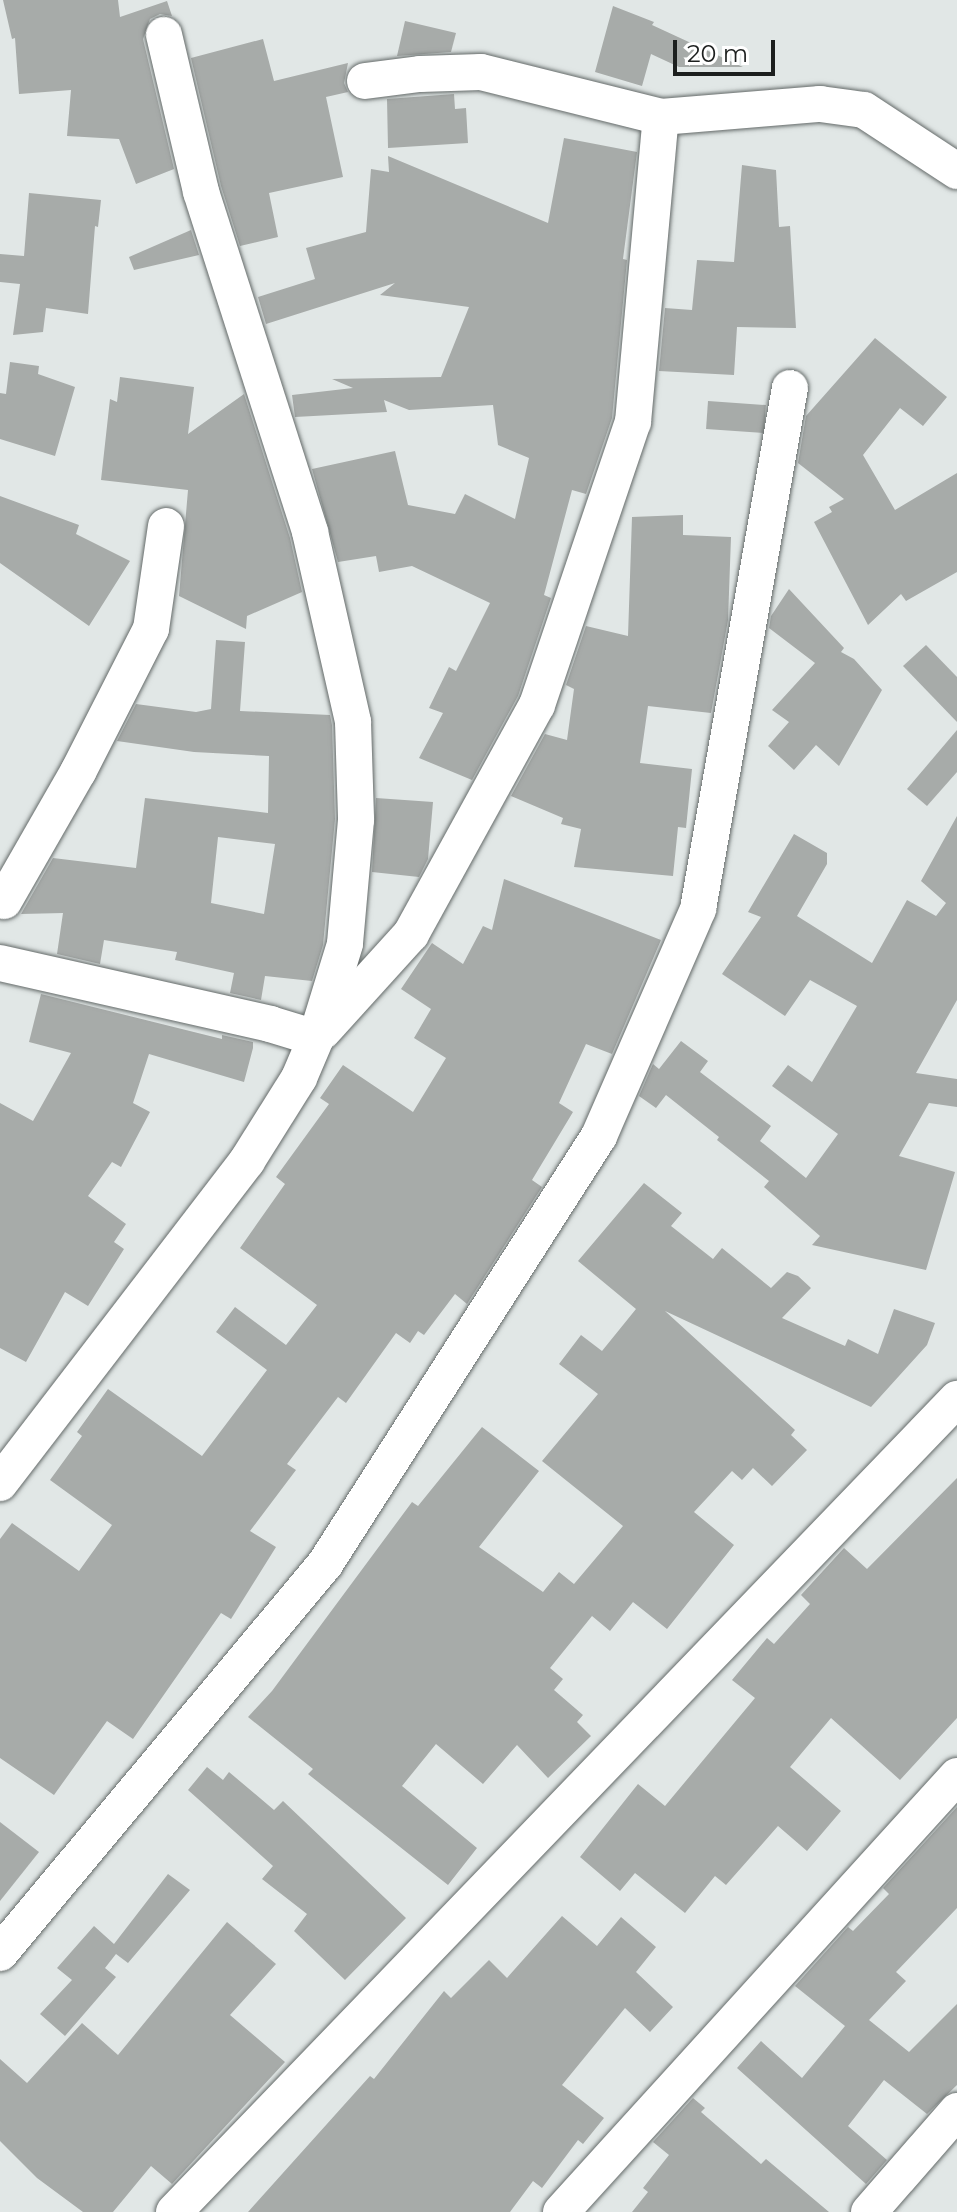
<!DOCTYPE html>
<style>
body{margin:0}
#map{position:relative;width:957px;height:2212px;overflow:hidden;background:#e1e7e6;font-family:Montserrat,sans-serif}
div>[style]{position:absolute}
.building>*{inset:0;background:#a7aba9;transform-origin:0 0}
.roads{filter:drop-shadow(0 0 2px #646a69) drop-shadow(0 0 2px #646a69)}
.minor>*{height:36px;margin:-18px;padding:0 18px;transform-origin:18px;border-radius:18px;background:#fff}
span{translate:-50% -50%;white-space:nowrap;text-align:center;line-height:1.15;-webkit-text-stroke:8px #fff;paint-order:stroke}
.scale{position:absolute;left:673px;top:40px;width:102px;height:36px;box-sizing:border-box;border:4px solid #1c1f1e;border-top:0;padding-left:10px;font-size:24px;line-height:28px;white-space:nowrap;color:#1c1f1e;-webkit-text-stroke:6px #fff;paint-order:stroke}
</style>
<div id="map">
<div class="building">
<div style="clip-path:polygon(3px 0,118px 0,120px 17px,167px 1px,172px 16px,160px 14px,150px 19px,143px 39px,174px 169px,136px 184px,119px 139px,67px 136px,71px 90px,19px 94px,15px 38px,12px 39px)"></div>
<div style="clip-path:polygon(613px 6px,654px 22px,652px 25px,743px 67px,679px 67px,651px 54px,642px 86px,595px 72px)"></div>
<div style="clip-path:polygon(405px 21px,456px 33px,451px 52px,397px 56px)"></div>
<div style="clip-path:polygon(263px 39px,274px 81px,348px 63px,344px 83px,348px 92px,326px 97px,343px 177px,269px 193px,278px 237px,240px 246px,221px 186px,191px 58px)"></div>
<div style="clip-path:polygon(454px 94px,455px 109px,466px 108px,468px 143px,388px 148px,387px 99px)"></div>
<div style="clip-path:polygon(564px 138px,637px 152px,623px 259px,627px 260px,612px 418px,586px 494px,572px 490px,544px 595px,551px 598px,518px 696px,472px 780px,419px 758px,443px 713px,429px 708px,449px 667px,456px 671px,490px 603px,412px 566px,379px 572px,376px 556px,338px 562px,312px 469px,395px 451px,408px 505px,455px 514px,465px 494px,515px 519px,529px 458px,498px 445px,493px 405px,409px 410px,384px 400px,387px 412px,295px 417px,292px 395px,353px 388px,332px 379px,441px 377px,469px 307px,380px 295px,395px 283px,266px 324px,258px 297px,315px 279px,306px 248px,366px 232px,371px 169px,389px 172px,388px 156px,548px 223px)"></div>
<div style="clip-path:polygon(742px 165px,776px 170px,779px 227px,790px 226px,796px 328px,737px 327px,734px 375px,659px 371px,665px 308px,692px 310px,697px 260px,734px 262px)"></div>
<div style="clip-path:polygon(29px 193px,101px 200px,98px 227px,95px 226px,88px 314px,46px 308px,43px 332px,13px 335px,20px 284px,0 282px,0 254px,24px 256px)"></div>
<div style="clip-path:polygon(191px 230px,199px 255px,134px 270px,129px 257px)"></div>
<div style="clip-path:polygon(875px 338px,947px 397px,923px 426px,900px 408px,863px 455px,895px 510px,957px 473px,957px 572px,906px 601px,901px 594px,868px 625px,814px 522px,832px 512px,829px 507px,844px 499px,798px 463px,806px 416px)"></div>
<div style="clip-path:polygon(10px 362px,39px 366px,38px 374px,75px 387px,55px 456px,0 439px,0 393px,6px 394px)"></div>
<div style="clip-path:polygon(120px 377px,194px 387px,188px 434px,244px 394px,290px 538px,302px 592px,247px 616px,246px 629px,179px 596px,188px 490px,101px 480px,110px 399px,117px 402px)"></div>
<div style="left:708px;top:401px;width:58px;height:28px;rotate:4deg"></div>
<div style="clip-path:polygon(0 496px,79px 525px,76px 534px,130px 561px,89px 626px,0 563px)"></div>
<div style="clip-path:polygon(683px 515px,683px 535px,731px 537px,728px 620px,711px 713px,648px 706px,640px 763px,692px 769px,686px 828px,678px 827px,673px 876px,574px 867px,581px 829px,561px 824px,563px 818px,511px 796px,545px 734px,567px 740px,574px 689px,566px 685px,586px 626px,628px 636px,632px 517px)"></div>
<div style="clip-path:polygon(789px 589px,844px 648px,841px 652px,854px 659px,882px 690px,839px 766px,816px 745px,794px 770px,768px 746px,789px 722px,772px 710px,815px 663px,769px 628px,771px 616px)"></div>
<div style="clip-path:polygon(evenodd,216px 640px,245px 642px,240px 711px,330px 715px,332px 725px,335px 819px,323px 945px,312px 981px,265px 976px,261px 1000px,230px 993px,234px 973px,175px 960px,177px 952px,104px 940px,100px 964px,57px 954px,63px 913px,21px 914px,53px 858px,136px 868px,145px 798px,268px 813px,269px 756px,194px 752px,117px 741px,136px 704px,196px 712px,211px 709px,216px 640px,218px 837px,275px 844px,264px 914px,211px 903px,218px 837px)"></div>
<div style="clip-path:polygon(926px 645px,957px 677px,957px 722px,903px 666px)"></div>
<div style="clip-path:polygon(957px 730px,957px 772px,927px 806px,907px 789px)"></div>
<div style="clip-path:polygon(376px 798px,433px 802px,428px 859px,419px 877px,372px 872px)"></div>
<div style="clip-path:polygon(957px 816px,957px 1000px,916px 1073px,957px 1079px,957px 1107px,929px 1103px,899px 1156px,955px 1172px,926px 1270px,812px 1245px,820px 1236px,764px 1187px,769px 1181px,717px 1140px,719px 1137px,666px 1095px,656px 1108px,639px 1096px,653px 1064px,659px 1069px,681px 1041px,708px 1061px,700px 1072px,771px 1126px,760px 1141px,806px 1178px,838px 1134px,772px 1086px,788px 1065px,812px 1082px,857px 1006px,810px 980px,785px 1016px,722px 974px,761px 917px,748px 912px,794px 834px,827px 853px,827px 864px,797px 916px,872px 963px,907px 900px,936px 916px,946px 903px,921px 881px)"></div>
<div style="clip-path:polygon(504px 879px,661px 940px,612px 1054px,586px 1044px,559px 1103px,573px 1112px,532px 1180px,542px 1187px,467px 1304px,455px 1294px,424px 1335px,418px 1331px,410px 1343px,396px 1333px,346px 1403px,338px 1397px,287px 1464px,296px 1470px,250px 1531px,276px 1547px,231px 1619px,221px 1613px,133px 1739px,107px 1721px,54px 1795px,0 1758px,0 1539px,12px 1523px,79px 1571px,112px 1525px,50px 1480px,82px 1436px,77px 1432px,108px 1389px,202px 1456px,267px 1370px,216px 1332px,235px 1307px,286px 1345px,317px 1305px,240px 1248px,285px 1184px,276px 1177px,329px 1104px,320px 1098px,343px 1065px,413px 1112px,446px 1058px,414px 1038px,431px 1009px,401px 989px,432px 943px,463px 964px,483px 926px,492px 930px)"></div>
<div style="clip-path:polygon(41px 994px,222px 1039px,222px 1035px,253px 1042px,253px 1048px,244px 1082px,149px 1054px,133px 1103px,150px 1112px,121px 1167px,112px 1162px,88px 1196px,126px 1224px,114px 1242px,124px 1249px,88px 1306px,65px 1292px,26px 1362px,0 1348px,0 1103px,33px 1121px,71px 1053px,29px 1042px)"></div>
<div style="clip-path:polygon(644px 1183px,682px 1213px,671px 1226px,713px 1259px,722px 1248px,771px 1288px,787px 1272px,798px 1276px,811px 1288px,782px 1318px,845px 1346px,848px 1339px,878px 1354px,894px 1309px,935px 1323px,927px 1345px,871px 1407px,665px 1311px,795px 1430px,791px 1435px,807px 1450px,772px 1486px,753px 1468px,742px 1480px,732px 1471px,694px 1512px,734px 1545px,667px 1629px,633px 1602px,610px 1631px,592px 1616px,550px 1668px,563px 1679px,554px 1690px,583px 1715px,577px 1722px,591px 1736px,548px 1778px,517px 1745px,483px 1784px,436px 1744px,402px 1786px,477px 1848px,448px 1885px,308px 1774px,313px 1769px,248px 1717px,272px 1691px,412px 1502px,418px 1506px,482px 1427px,539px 1471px,479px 1547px,543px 1592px,559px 1572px,574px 1584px,623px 1526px,542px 1461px,598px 1394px,559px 1364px,581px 1335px,602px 1351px,636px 1309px,578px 1261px)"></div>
<div style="clip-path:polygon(957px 1478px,957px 1718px,900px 1780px,831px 1718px,790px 1767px,841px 1811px,807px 1851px,778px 1826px,726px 1885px,715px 1876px,685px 1913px,635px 1873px,620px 1891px,580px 1857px,638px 1784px,665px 1806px,755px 1698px,732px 1680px,767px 1638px,774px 1644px,810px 1604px,801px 1595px,844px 1548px,867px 1569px)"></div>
<div style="clip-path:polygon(207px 1767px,223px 1780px,229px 1772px,274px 1810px,283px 1801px,406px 1918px,345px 1980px,294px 1931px,307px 1914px,262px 1879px,273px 1866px,188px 1790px)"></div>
<div style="clip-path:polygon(957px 1807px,957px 1908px,896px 1972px,906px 1981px,869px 2020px,909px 2052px,957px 2004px,957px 2085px,927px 2114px,884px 2080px,848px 2126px,887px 2160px,866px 2184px,737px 2068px,761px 2041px,802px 2078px,845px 2026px,795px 1986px,848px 1927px,853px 1931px,889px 1894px,883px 1888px)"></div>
<div style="clip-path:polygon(0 1822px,39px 1852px,0 1901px)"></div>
<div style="clip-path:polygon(168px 1874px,190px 1890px,128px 1963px,116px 1954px,105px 1968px,116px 1977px,65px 2036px,40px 2014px,72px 1980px,57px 1968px,94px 1926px,114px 1944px)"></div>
<div style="clip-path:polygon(562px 1916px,597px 1946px,621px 1917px,656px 1947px,636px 1972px,673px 2007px,650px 2032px,625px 2008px,562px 2085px,604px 2118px,583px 2144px,578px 2140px,542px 2188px,533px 2181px,510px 2212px,248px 2212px,370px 2076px,374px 2079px,444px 1991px,451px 1998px,489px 1960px,507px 1978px)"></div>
<div style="clip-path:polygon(227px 1922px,276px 1964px,230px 2015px,285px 2062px,172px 2184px,151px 2166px,113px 2212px,83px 2212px,37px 2178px,0 2141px,0 2059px,27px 2083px,82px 2023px,118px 2055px)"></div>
<div style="clip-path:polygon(693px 2098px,705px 2108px,701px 2112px,761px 2164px,766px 2159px,829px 2212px,632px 2212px,648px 2192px,643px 2188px,669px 2155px,653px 2142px)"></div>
</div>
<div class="roads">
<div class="minor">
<div style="left:164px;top:35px;width:161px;rotate:76.7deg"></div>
<div style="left:201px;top:192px;width:357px;rotate:72.2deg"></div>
<div style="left:310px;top:532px;width:195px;rotate:77.2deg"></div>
<div style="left:353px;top:722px;width:98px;rotate:88.2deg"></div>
<div style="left:356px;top:820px;width:124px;rotate:95.1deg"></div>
<div style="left:345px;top:944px;width:98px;rotate:107.1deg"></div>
<div style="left:365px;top:81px;width:55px;rotate:-7.3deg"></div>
<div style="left:420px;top:74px;width:61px;rotate:-1.9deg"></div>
<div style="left:481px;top:72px;width:186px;rotate:14deg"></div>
<div style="left:661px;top:117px;width:160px;rotate:-4.7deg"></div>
<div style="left:820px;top:104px;width:44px;rotate:7.8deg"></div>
<div style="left:864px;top:110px;width:111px;rotate:33.3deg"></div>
<div style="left:4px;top:901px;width:149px;rotate:-60.2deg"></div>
<div style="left:78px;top:772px;width:161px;rotate:-63deg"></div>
<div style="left:151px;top:629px;width:104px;rotate:-81.7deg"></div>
<div style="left:0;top:963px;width:277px;rotate:12.7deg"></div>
<div style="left:270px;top:1024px;width:48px;rotate:16.9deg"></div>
<div style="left:316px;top:1038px;width:43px;rotate:113deg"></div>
<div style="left:299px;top:1078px;width:98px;rotate:122.1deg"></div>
<div style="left:247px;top:1161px;width:406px;rotate:127.5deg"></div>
<div style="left:323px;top:1031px;width:131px;rotate:-47.8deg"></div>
<div style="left:411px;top:934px;width:261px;rotate:-61.2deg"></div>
<div style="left:537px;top:705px;width:299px;rotate:-71.3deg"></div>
<div style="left:633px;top:422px;width:306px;rotate:-84.8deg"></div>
<div style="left:0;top:1953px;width:507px;rotate:-50.12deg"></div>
<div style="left:325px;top:1564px;width:508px;rotate:-57.37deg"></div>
<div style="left:599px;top:1136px;width:248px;rotate:-66.4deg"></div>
<div style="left:698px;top:909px;width:529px;rotate:-79.99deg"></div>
<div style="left:174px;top:2212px;width:1129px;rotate:-46.08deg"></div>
<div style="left:561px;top:2212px;width:589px;rotate:-47.75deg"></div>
<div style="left:869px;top:2212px;width:134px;rotate:-48.9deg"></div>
</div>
</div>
<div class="scale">20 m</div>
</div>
